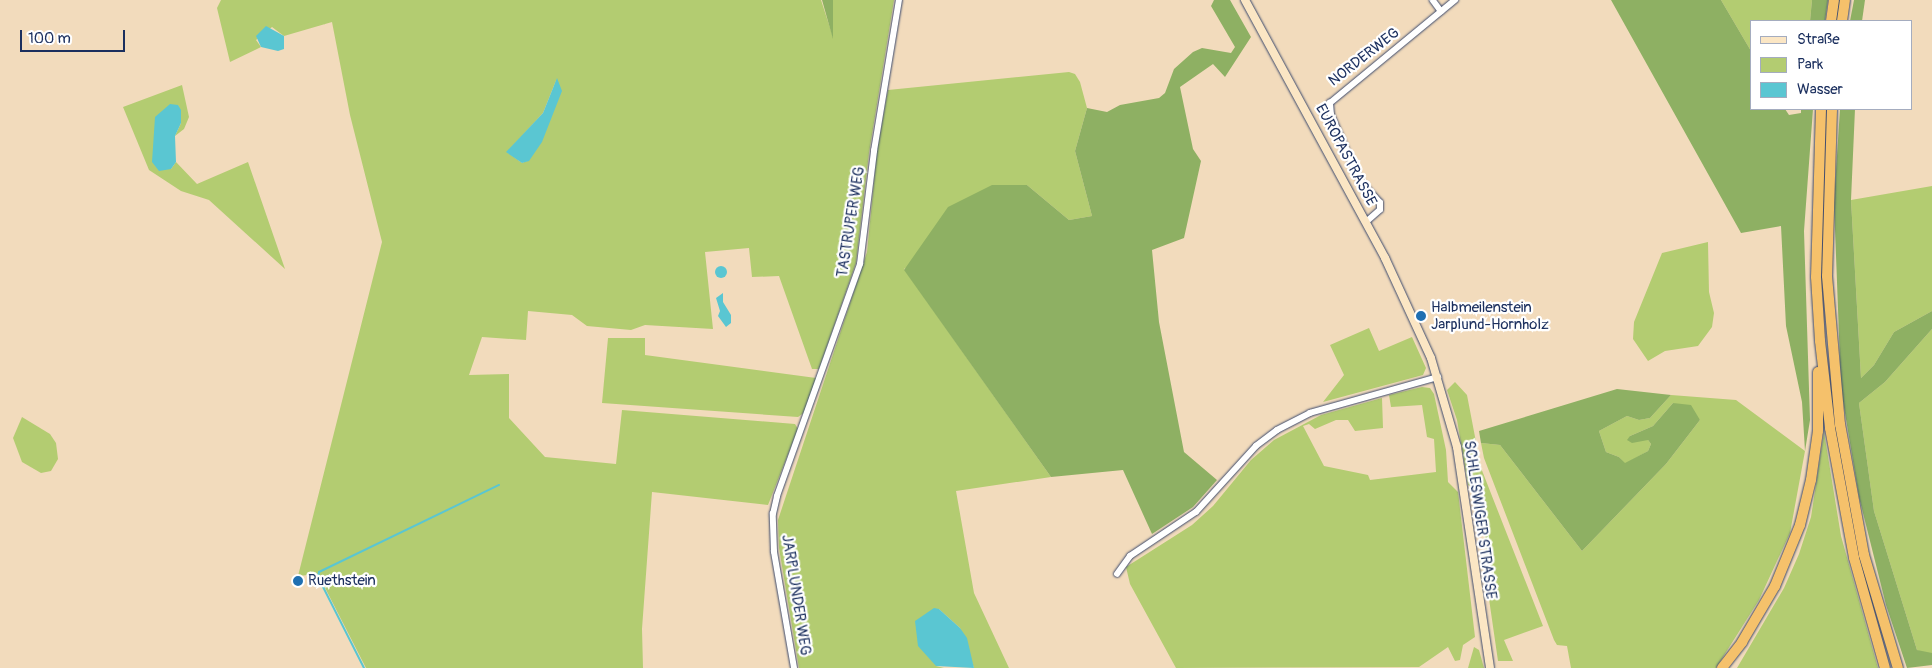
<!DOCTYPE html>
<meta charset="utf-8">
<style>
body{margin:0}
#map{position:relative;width:1932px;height:668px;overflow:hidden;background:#f2dbbc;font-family:Pangolin,sans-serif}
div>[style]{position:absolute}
.green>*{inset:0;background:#b3cc71}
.forest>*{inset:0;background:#8eb063}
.water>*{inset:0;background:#5ac6d2}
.round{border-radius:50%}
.stream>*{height:2px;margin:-1px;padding:0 1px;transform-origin:1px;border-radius:1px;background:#5ac6d2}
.roads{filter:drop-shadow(0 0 1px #3b496c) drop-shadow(0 0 1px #3b496c)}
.minor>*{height:5.5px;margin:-2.75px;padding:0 2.75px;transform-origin:2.75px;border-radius:2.75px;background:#fff}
.secondary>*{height:8px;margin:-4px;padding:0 4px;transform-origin:4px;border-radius:4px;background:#fbe6c4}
.trunk>*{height:10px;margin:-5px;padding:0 5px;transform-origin:5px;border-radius:5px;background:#f5c16b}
.dots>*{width:14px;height:14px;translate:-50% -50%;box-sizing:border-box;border:2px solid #fff;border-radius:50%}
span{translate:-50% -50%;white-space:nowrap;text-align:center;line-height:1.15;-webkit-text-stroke:4.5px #fff;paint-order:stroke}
.street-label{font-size:15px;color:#1b2f5e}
.poi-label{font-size:15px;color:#1b2f5e}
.left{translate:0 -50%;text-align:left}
.legend{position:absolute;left:1750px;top:20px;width:162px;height:90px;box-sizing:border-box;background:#fff;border:1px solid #a4acbf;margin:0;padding:6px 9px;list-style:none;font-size:15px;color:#1b2f5e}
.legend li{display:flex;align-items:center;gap:10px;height:25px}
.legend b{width:25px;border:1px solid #a4acbf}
.scale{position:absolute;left:20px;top:30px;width:105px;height:22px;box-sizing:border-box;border:2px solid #1b2f5e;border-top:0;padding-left:6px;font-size:15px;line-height:18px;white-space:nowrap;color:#1b2f5e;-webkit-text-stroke:4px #fff;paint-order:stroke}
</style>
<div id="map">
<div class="green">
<div style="clip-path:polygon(evenodd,221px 0,821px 0,833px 37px,833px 0,894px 0,869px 153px,856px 263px,819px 369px,812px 369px,779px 276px,752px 277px,749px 248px,705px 252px,713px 329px,645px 325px,631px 330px,587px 326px,572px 315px,528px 311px,526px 340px,482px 337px,469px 375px,509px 374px,509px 418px,545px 457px,616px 464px,622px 410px,795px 424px,798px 429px,768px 505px,652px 492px,642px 629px,643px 668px,366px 668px,318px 574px,298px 576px,382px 242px,350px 115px,332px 22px,284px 36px,272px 27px,256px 40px,261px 47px,230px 62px,217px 8px,221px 0,557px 78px,529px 160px,522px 163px,507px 152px,543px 113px,557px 78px)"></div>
<div style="clip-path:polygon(1721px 0,1812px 0,1810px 21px,1751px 21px,1751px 51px)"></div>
<div style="clip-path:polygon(1069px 72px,1075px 74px,1080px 82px,1087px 108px,1075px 151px,1092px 216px,1069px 220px,1027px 185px,904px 269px,1051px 477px,956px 491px,974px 593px,1009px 668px,974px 668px,960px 628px,939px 609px,936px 666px,944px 668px,799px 668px,779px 548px,778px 520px,867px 252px,877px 151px,888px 90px)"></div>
<div style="clip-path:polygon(182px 85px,189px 117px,184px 129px,175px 136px,181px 123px,178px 105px,171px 169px,176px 162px,197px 184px,248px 162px,285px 269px,209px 200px,181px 191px,149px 170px,123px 107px)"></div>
<div style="clip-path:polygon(1932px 186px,1932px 311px,1894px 332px,1874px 365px,1861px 378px,1851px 200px)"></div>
<div style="clip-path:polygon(1708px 242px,1709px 292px,1714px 313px,1712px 327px,1698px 346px,1665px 351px,1648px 361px,1633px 339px,1634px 322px,1662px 253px)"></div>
<div style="clip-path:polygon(1369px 328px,1379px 351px,1412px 337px,1426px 368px,1423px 375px,1323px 402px,1344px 375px,1330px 345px)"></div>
<div style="clip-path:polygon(1932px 329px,1932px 653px,1923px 653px,1917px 650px,1874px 511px,1859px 403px,1885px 382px)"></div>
<div style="clip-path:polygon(608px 338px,645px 338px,645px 355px,816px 378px,817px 381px,805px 412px,798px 417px,602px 403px)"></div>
<div style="clip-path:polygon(1455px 382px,1467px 395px,1481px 468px,1543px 626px,1504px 640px,1513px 661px,1498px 661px,1487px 585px,1484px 498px,1481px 490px,1468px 485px,1457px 420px,1447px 390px)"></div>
<div style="clip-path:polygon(1422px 387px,1430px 388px,1434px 394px,1446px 450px,1448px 482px,1458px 492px,1475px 637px,1463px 645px,1460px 660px,1455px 661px,1448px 647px,1419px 667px,1176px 668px,1130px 584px,1126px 567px,1192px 525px,1213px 506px,1251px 460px,1274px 440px,1321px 415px,1382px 398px,1383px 428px,1355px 431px,1348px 420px,1336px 420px,1315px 429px,1309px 424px,1303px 426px,1324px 466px,1368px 475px,1370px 480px,1436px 472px,1434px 439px,1427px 437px,1422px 405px,1391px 407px,1389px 395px)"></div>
<div style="clip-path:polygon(1671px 395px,1736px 400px,1805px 451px,1790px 533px,1759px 600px,1716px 668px,1571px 668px,1567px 646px,1557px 645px,1554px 640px,1484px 458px,1481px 443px,1500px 445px,1582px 551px,1666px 464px,1700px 420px,1673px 403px,1653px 426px,1630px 436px,1648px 440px,1651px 444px,1648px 451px,1625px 464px,1619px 457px,1606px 452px,1599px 431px,1627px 416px,1639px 420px,1650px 418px)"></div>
<div style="clip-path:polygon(22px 417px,50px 434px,56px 443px,58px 459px,51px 471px,41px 473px,22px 462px,13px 438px)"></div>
<div style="clip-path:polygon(1824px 432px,1841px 536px,1878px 668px,1737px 668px,1784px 588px,1799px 554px,1811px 517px)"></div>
<div style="clip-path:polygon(1474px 647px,1479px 650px,1484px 668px,1468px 668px)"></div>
</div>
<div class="forest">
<div style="clip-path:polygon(822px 0,833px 0,833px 39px)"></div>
<div style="clip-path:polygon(1214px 0,1230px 0,1251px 37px,1225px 77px,1213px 64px,1180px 87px,1193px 149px,1201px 161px,1184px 238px,1152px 250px,1159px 322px,1184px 452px,1217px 480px,1193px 507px,1152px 534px,1123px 470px,1051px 477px,904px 270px,948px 207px,992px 185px,1027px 185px,1069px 220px,1092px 216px,1075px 151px,1087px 108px,1107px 112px,1120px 105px,1159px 98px,1165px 93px,1174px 69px,1193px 52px,1202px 48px,1231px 53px,1235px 47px,1211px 6px)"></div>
<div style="clip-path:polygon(1611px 0,1721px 0,1751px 51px,1751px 109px,1785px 109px,1789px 115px,1801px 113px,1801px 109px,1813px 109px,1804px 231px,1810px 420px,1805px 451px,1802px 402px,1786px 326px,1781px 226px,1741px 233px)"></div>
<div style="clip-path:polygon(1812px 0,1828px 0,1825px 21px,1810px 21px)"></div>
<div style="clip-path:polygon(1854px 0,1865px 0,1862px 21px,1850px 21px)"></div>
<div style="clip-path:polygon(1840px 109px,1855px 109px,1851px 200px,1861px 378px,1874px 365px,1894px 332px,1932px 311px,1932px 329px,1885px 382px,1859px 403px,1874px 511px,1917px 650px,1932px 653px,1932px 665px,1907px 668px,1886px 605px,1859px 497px,1841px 389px,1834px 202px)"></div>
<div style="clip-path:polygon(1617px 389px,1671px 395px,1650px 418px,1639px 420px,1627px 416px,1599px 431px,1606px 452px,1619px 457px,1625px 463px,1648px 451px,1651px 444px,1648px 440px,1632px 443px,1627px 440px,1630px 436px,1653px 426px,1673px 403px,1691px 405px,1700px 420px,1666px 464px,1582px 551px,1500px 445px,1481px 443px,1479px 431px)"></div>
</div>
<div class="water">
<div style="clip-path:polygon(266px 26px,284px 36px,284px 49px,278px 51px,261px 47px,256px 36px)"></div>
<div style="clip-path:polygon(557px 78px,562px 91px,542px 142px,529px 161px,522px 163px,506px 152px,543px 113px)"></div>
<div style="clip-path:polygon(170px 104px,178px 105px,181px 110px,181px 123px,175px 136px,176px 162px,171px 169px,159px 171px,152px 162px,155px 117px)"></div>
<div class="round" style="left:715px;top:266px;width:12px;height:12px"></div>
<div style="clip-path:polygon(723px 293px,723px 302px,731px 315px,731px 323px,726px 327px,718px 316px,720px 311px,716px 298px)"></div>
<div style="clip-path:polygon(934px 608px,939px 609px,960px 628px,967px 638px,974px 668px,936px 666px,918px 646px,915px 621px)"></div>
</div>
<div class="stream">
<div style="left:364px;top:668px;width:102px;rotate:-116.8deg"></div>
<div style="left:318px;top:577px;width:5px;rotate:-79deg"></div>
<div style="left:319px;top:572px;width:200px;rotate:-25.8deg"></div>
</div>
<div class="roads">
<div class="minor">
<div style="left:1433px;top:0;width:14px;rotate:54deg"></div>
<div style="left:1366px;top:222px;width:18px;rotate:-41deg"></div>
<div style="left:1380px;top:210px;width:7px;rotate:-90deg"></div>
<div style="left:1380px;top:203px;width:28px;rotate:-132deg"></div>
<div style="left:1361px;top:182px;width:18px;rotate:-117deg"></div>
<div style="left:1353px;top:166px;width:56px;rotate:-113.3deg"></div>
<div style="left:1331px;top:115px;width:12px;rotate:-95deg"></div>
<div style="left:1330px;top:103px;width:162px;rotate:-39.5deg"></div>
<div style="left:1117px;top:574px;width:22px;rotate:-54deg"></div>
<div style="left:1130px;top:556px;width:79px;rotate:-33.7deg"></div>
<div style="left:1196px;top:512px;width:89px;rotate:-47.7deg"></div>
<div style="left:1256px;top:446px;width:26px;rotate:-37deg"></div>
<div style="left:1277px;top:430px;width:37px;rotate:-27deg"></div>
<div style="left:1310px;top:413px;width:133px;rotate:-15.7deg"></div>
<div style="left:794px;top:668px;width:118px;rotate:-99.8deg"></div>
<div style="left:774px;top:552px;width:38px;rotate:-92deg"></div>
<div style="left:773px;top:514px;width:18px;rotate:-77deg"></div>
<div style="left:777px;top:496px;width:246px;rotate:-70.3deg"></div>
<div style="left:860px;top:264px;width:114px;rotate:-82.9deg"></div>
<div style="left:874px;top:151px;width:153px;rotate:-80.6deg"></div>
</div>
<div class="secondary">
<div style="left:1245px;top:0;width:294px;rotate:61.5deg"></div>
<div style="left:1385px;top:258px;width:110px;rotate:65.3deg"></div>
<div style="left:1431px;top:358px;width:93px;rotate:73.7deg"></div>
<div style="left:1457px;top:447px;width:223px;rotate:81.5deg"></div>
</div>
<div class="trunk">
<div style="left:1831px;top:21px;width:21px;rotate:-82deg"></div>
<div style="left:1842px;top:21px;width:21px;rotate:-82deg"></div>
<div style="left:1821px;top:109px;width:168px;rotate:91.7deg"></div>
<div style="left:1816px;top:277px;width:64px;rotate:86.4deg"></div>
<div style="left:1820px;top:341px;width:88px;rotate:83.4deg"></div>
<div style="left:1830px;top:428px;width:132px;rotate:79.5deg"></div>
<div style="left:1854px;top:558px;width:114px;rotate:74.3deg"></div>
<div style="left:1832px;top:109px;width:167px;rotate:91.7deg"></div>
<div style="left:1827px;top:276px;width:149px;rotate:85deg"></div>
<div style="left:1840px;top:424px;width:133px;rotate:79.6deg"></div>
<div style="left:1864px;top:555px;width:118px;rotate:73.3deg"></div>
<div style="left:1722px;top:668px;width:33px;rotate:-52deg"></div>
<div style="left:1742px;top:642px;width:65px;rotate:-59.5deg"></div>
<div style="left:1775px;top:586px;width:66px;rotate:-67.7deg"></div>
<div style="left:1800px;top:525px;width:46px;rotate:-76.3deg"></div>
<div style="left:1811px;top:480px;width:49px;rotate:-81.9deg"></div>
<div style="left:1818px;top:431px;width:59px;rotate:-90deg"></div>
</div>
</div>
<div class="dots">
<div style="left:1421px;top:316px;background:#1f6fb2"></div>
<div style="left:298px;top:581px;background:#1f6fb2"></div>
</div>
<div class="street-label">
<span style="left:1364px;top:57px;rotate:-38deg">NORDERWEG</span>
<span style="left:1346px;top:155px;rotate:62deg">EUROPASTRASSE</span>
<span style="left:851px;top:222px;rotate:-81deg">TASTRUPER WEG</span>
<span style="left:1480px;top:520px;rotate:82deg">SCHLESWIGER STRASSE</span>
<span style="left:796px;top:595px;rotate:81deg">JARPLUNDER WEG</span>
</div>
<div class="poi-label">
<span class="left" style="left:1431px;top:316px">Halbmeilenstein<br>Jarplund-Hornholz</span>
<span class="left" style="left:308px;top:581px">Ruethstein</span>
</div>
<ul class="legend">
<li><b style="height:6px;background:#fbe6c4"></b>Straße</li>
<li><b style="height:14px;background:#b3cc71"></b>Park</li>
<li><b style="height:14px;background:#5ac6d2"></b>Wasser</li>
</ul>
<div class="scale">100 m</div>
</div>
